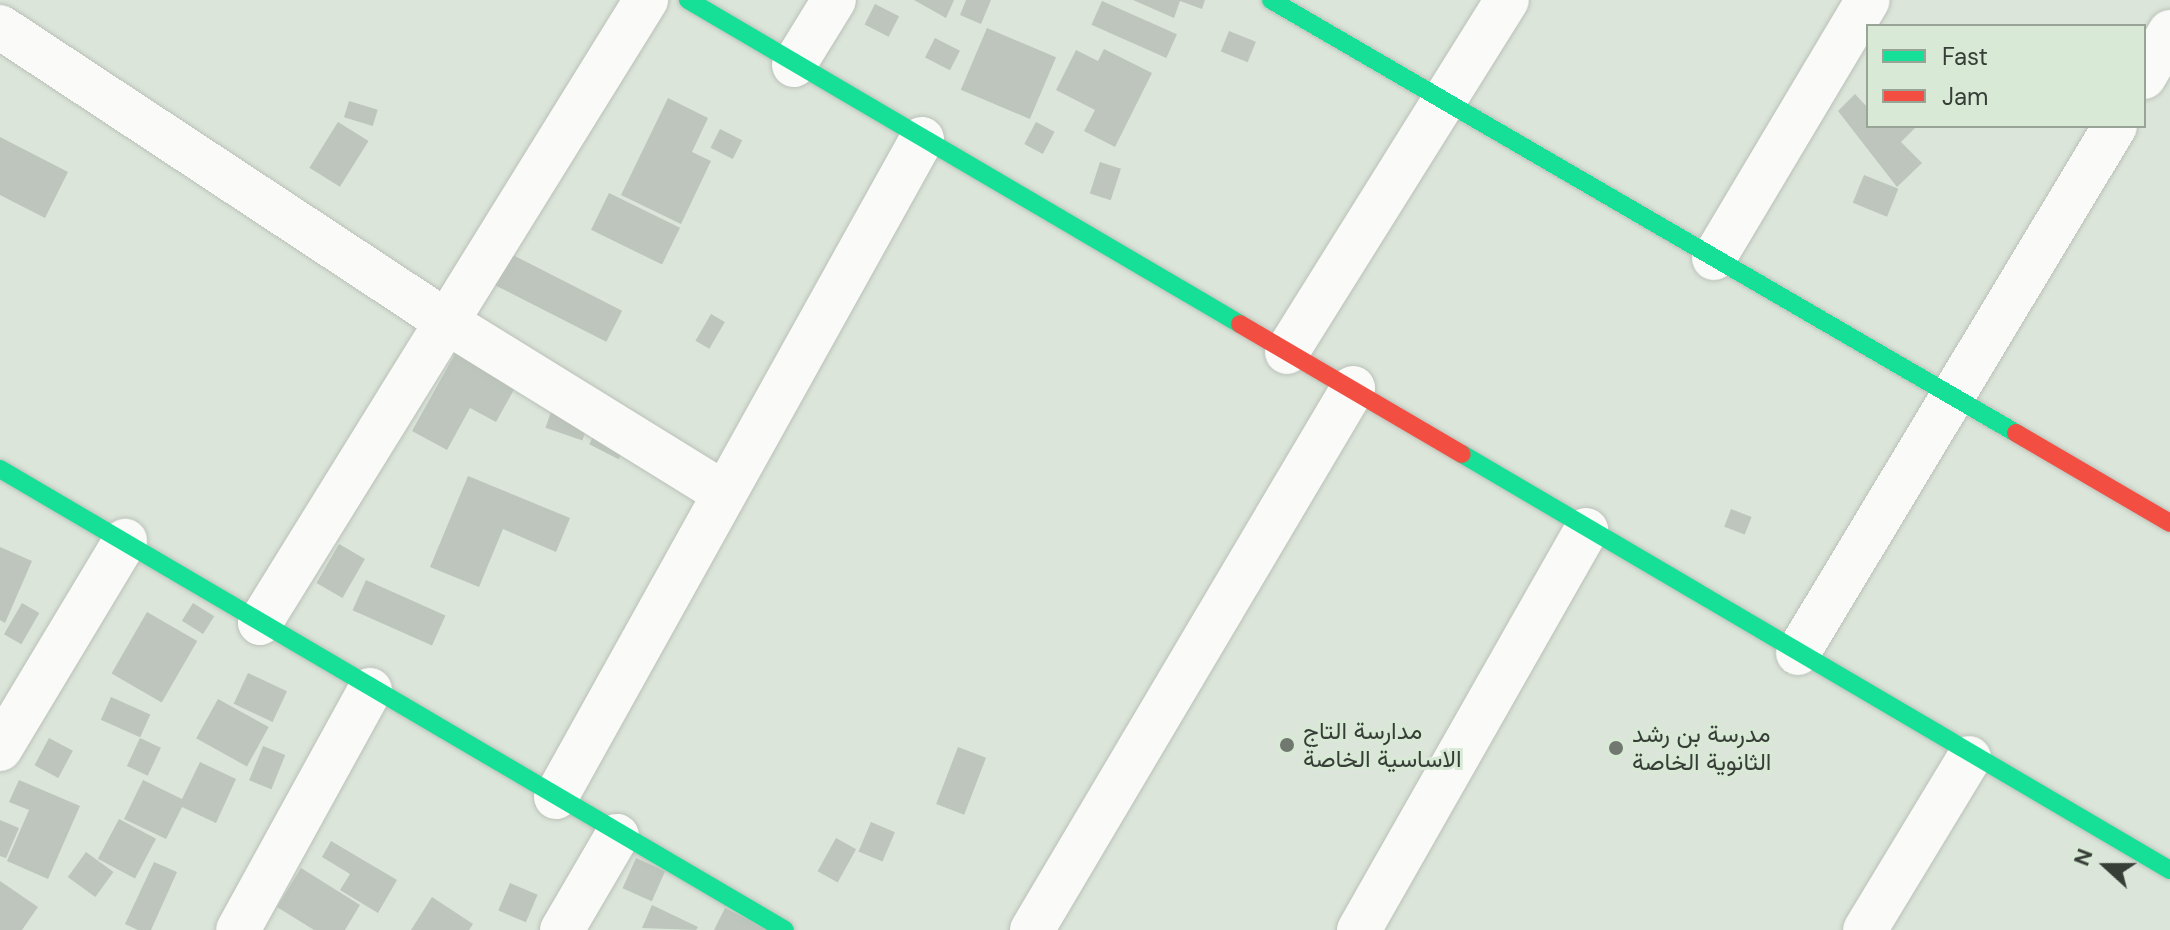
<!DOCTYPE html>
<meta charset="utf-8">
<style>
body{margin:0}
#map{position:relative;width:2170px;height:930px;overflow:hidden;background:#dce5da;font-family:"DM Sans",Vazirmatn,sans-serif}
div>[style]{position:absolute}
.building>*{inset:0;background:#bdc5bc;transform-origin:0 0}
.roads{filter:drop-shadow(0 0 2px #bac1b8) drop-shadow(0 0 2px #bac1b8)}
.street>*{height:44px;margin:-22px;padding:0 22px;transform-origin:22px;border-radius:22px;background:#fafbf9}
.fast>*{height:18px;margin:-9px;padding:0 9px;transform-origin:9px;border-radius:9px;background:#16e098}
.jam>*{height:18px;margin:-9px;padding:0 9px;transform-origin:9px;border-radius:9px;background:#f24e42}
.dots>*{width:22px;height:22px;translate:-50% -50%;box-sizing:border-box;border:4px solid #d8e9d6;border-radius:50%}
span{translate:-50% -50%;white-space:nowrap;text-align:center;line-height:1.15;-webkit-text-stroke:6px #d8e9d6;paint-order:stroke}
.poi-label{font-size:24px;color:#373e37}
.left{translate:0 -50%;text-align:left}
.legend{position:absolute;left:1866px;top:24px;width:280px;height:104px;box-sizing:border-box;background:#d8e9d6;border:2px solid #98a596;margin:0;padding:10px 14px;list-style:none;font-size:24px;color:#373e37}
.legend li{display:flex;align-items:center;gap:16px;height:40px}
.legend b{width:40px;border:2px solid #98a596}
.north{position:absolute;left:2066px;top:826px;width:80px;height:80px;-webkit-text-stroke:6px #d8e9d6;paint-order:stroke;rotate:291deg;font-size:22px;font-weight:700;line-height:32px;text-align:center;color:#373e37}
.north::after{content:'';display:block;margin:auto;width:28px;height:36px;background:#373e37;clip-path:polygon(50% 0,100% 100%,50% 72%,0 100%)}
</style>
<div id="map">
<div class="building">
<div style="clip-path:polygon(914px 0,954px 0,946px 18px)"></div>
<div style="clip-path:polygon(966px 0,991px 0,981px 24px,960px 15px)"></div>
<div style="clip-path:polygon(1133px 0,1205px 0,1202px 9px,1180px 1px,1174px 18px)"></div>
<div style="left:1102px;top:1px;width:82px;height:26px;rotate:24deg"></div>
<div style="left:875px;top:4px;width:27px;height:23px;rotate:27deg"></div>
<div style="left:987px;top:28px;width:75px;height:67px;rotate:23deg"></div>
<div style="left:1229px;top:31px;width:29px;height:22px;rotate:22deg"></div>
<div style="left:935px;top:38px;width:28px;height:22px;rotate:27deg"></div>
<div style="clip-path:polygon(1104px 49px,1152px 73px,1115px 147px,1084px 131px,1095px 110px,1056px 90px,1076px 50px,1098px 61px)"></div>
<div style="clip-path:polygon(1855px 94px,1868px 108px,1868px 126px,1917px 126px,1901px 142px,1922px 163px,1897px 187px,1838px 111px)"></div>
<div style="clip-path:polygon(668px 98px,708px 118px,692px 152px,711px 161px,681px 224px,621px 195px)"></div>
<div style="left:349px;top:101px;width:30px;height:17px;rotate:17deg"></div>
<div style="left:338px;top:122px;width:36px;height:54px;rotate:32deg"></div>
<div style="left:1036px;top:122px;width:21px;height:25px;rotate:28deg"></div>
<div style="left:720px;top:129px;width:25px;height:21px;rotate:27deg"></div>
<div style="clip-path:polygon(0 137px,68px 172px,45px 218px,0 195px)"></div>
<div style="left:1100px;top:162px;width:22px;height:33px;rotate:18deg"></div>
<div style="left:1864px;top:175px;width:37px;height:30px;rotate:22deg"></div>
<div style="left:609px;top:193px;width:79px;height:41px;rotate:26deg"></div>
<div style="left:509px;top:253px;width:127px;height:35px;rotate:27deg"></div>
<div style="left:711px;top:314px;width:16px;height:31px;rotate:30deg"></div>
<div style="clip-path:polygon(456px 352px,516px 386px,496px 422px,470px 408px,447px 450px,412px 431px)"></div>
<div style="left:553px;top:406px;width:39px;height:23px;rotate:19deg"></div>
<div style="left:597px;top:429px;width:33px;height:17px;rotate:27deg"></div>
<div style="clip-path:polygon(468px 476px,570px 518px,556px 552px,503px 529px,479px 587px,430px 567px)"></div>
<div style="left:1731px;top:509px;width:22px;height:19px;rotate:21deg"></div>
<div style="left:339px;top:544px;width:30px;height:45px;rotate:30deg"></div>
<div style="clip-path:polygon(0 547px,32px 561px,5px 623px,0 620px)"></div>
<div style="left:366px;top:580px;width:87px;height:33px;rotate:24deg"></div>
<div style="left:22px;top:603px;width:20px;height:36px;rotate:30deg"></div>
<div style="left:193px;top:603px;width:25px;height:21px;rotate:32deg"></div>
<div style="left:147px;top:612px;width:58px;height:71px;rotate:30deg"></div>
<div style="left:248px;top:673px;width:43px;height:34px;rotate:25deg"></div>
<div style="left:111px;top:697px;width:43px;height:25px;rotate:24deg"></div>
<div style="left:218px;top:699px;width:58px;height:45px;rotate:29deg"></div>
<div style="left:49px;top:738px;width:27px;height:31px;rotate:28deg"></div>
<div style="left:140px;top:738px;width:23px;height:31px;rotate:25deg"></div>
<div style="left:263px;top:746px;width:24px;height:37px;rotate:22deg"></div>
<div style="left:958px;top:747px;width:30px;height:61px;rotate:21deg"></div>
<div style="clip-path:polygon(200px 762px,236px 779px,216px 823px,182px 807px,166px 839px,124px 819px,143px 780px,182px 799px)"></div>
<div style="clip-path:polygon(19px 780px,80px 806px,48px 879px,7px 861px,29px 810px,9px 802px)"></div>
<div style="left:119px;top:819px;width:42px;height:45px;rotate:28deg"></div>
<div style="clip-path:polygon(0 820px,19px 828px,6px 858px,0 856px)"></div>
<div style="left:871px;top:822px;width:26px;height:32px;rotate:23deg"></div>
<div style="left:836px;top:838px;width:23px;height:38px;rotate:29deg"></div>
<div style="clip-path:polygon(331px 841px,397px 880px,378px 913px,340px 890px,350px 874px,322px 857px)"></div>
<div style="left:86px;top:852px;width:34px;height:31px;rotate:36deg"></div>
<div style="left:636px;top:858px;width:32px;height:33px;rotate:24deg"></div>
<div style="clip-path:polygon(154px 862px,177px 872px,151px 930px,138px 930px,125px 924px)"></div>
<div style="clip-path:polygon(301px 868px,360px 905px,345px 930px,314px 930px,277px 907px)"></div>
<div style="clip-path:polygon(0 881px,38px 907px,22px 930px,0 930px)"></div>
<div style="left:510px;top:883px;width:30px;height:30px;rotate:23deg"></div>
<div style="clip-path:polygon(432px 897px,473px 924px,469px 930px,411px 930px)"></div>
<div style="clip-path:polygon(652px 905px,698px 927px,696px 930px,642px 928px)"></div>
<div style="clip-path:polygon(725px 908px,770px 930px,714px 930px)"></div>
</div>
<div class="roads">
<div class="street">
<div style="left:0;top:27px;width:539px;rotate:33.42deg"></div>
<div style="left:450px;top:324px;width:322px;rotate:31.7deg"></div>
<div style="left:794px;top:65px;width:76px;rotate:-58.4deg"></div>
<div style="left:2144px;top:77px;width:52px;rotate:-60deg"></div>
<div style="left:1714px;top:258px;width:300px;rotate:-59.2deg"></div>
<div style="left:1287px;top:352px;width:415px;rotate:-58deg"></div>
<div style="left:260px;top:623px;width:733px;rotate:-58.22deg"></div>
<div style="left:1798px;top:653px;width:615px;rotate:-58.97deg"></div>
<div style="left:0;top:749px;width:243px;rotate:-59deg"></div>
<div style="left:556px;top:797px;width:753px;rotate:-60.92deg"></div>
<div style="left:238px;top:930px;width:274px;rotate:-61.2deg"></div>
<div style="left:562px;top:930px;width:109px;rotate:-59.7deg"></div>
<div style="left:1032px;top:930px;width:630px;rotate:-59.36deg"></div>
<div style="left:1359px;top:930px;width:460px;rotate:-60.4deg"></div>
<div style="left:1865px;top:930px;width:201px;rotate:-58.8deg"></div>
</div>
<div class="fast">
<div style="left:688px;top:0;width:640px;rotate:30.41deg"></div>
<div style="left:1271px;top:0;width:862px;rotate:30.17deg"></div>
<div style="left:1462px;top:454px;width:821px;rotate:30.44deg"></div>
<div style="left:0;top:469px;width:910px;rotate:30.42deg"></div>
</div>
<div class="jam">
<div style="left:1240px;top:324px;width:257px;rotate:30.4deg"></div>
<div style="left:2016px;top:433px;width:178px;rotate:30.3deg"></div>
</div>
</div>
<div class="dots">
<div style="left:1287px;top:745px;background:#717870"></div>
<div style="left:1616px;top:748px;background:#717870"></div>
</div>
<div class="poi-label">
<span class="left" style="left:1303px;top:745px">مدارسة التاج<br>الاساسية الخاصة</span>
<span class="left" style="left:1632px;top:748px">مدرسة بن رشد<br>الثانوية الخاصة</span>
</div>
<ul class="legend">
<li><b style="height:10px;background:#16e098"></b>Fast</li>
<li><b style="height:10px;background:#f24e42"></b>Jam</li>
</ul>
<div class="north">N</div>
</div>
